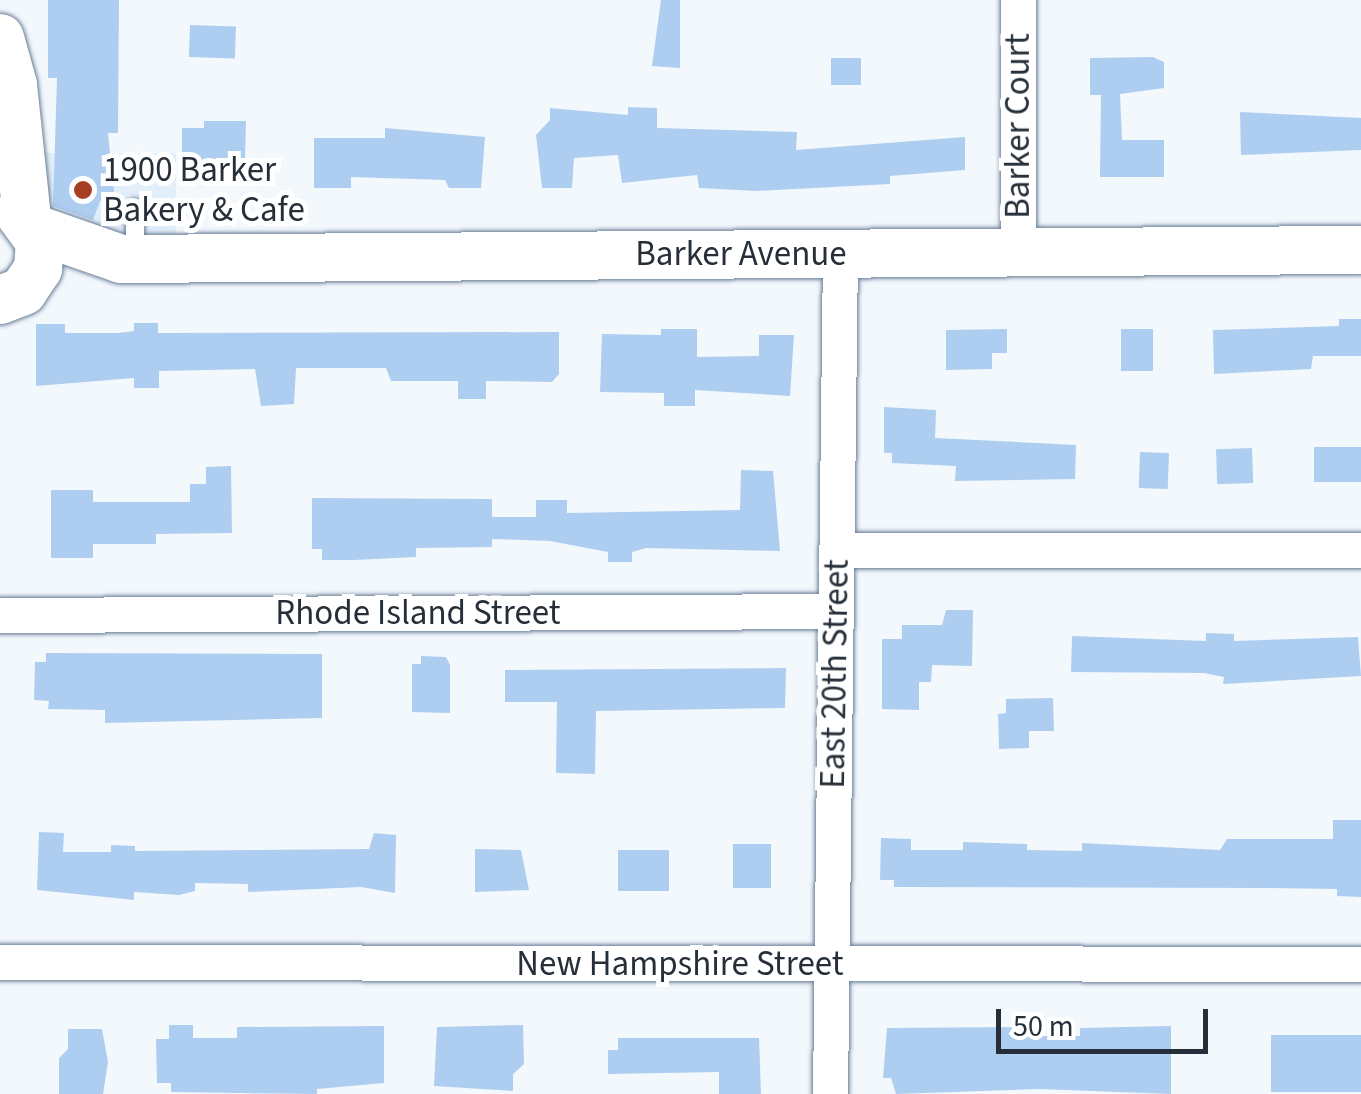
<!DOCTYPE html>
<style>
body{margin:0}
#map{position:relative;width:1361px;height:1094px;overflow:hidden;background:#f3f8fd;font-family:"Source Sans 3",sans-serif}
div>[style]{position:absolute}
.built>*{inset:0;background:#e2eefa}
.building>*{inset:0;background:#adcef1;transform-origin:0 0}
.roads{filter:drop-shadow(0 0 2px #697f96) drop-shadow(0 0 2px #697f96)}
.lane>*{height:18px;margin:-9px;padding:0 9px;transform-origin:9px;border-radius:9px;background:#fff}
.street>*{height:35px;margin:-17.5px;padding:0 17.5px;transform-origin:17.5px;border-radius:17.5px;background:#fff}
.secondary>*{height:48px;margin:-24px;padding:0 24px;transform-origin:24px;border-radius:24px;background:#fff}
.dots>*{width:28px;height:28px;translate:-50% -50%;box-sizing:border-box;border:5px solid #fff;border-radius:50%}
span{translate:-50% -50%;white-space:nowrap;text-align:center;line-height:1.15;-webkit-text-stroke:10px #fff;paint-order:stroke}
.street-label{font-size:35px;color:#262f39}
.poi-label{font-size:35px;color:#262f39}
.left{translate:0 -50%;text-align:left}
.scale{position:absolute;left:996px;top:1009px;width:212px;height:45px;box-sizing:border-box;border:5px solid #262f39;border-top:0;padding-left:12px;font-size:30px;line-height:35px;white-space:nowrap;color:#262f39;-webkit-text-stroke:8px #fff;paint-order:stroke}
</style>
<div id="map">
<div class="built">
<div style="clip-path:polygon(26px 153px,176px 153px,176px 241px,51px 227px)"></div>
</div>
<div class="building">
<div style="clip-path:polygon(48px 0,119px 0,118px 133px,108px 133px,115px 201px,100px 201px,93px 220px,53px 206px,57px 78px,48px 78px)"></div>
<div style="clip-path:polygon(661px 0,680px 0,680px 68px,652px 66px)"></div>
<div style="left:190px;top:25px;width:46px;height:32px;rotate:2deg"></div>
<div style="clip-path:polygon(1153px 57px,1164px 62px,1164px 88px,1120px 94px,1122px 140px,1164px 140px,1164px 177px,1100px 177px,1101px 95px,1090px 95px,1090px 58px)"></div>
<div style="left:831px;top:58px;width:30px;height:27px"></div>
<div style="clip-path:polygon(628px 107px,657px 108px,657px 128px,797px 132px,796px 150px,965px 137px,965px 170px,890px 176px,890px 184px,756px 191px,699px 188px,697px 175px,622px 183px,618px 155px,574px 158px,572px 188px,542px 188px,536px 135px,550px 120px,550px 108px,628px 115px)"></div>
<div style="clip-path:polygon(1240px 112px,1361px 118px,1361px 150px,1241px 155px)"></div>
<div style="clip-path:polygon(204px 121px,246px 121px,245px 159px,221px 162px,221px 171px,193px 171px,193px 162px,182px 162px,182px 128px,204px 128px)"></div>
<div style="clip-path:polygon(385px 128px,485px 137px,481px 188px,449px 188px,445px 180px,351px 177px,351px 188px,314px 188px,314px 138px,385px 138px)"></div>
<div style="clip-path:polygon(1339px 319px,1361px 319px,1361px 356px,1313px 356px,1311px 369px,1214px 374px,1213px 330px,1339px 326px)"></div>
<div style="clip-path:polygon(134px 323px,158px 323px,158px 333px,559px 332px,559px 374px,552px 382px,486px 381px,486px 399px,458px 399px,458px 381px,391px 381px,386px 368px,296px 368px,294px 404px,261px 406px,255px 369px,159px 371px,159px 388px,134px 388px,134px 378px,36px 386px,36px 324px,65px 324px,65px 333px,118px 333px,134px 331px)"></div>
<div style="clip-path:polygon(661px 329px,697px 329px,697px 357px,759px 356px,759px 335px,794px 335px,790px 396px,695px 390px,695px 406px,664px 406px,664px 393px,600px 392px,602px 334px,661px 335px)"></div>
<div style="clip-path:polygon(1007px 329px,1007px 353px,992px 353px,992px 369px,946px 370px,946px 330px)"></div>
<div style="left:1121px;top:329px;width:32px;height:42px"></div>
<div style="clip-path:polygon(884px 407px,936px 410px,935px 438px,1076px 445px,1075px 479px,955px 481px,956px 466px,892px 463px,892px 453px,884px 453px)"></div>
<div style="left:1314px;top:447px;width:47px;height:35px"></div>
<div style="left:1252px;top:448px;width:35px;height:36px;rotate:88deg"></div>
<div style="left:1140px;top:452px;width:29px;height:36px;rotate:2deg"></div>
<div style="clip-path:polygon(231px 466px,232px 533px,156px 534px,156px 544px,93px 544px,93px 558px,51px 558px,51px 490px,93px 490px,93px 502px,190px 502px,190px 484px,206px 484px,206px 467px)"></div>
<div style="clip-path:polygon(741px 470px,773px 471px,780px 551px,646px 548px,632px 552px,632px 562px,608px 562px,608px 552px,550px 541px,492px 539px,492px 547px,416px 548px,416px 557px,354px 560px,322px 560px,322px 549px,312px 549px,312px 498px,492px 499px,492px 517px,536px 517px,536px 500px,567px 500px,567px 513px,740px 510px)"></div>
<div style="clip-path:polygon(946px 610px,973px 610px,972px 666px,932px 665px,931px 682px,919px 682px,919px 710px,882px 709px,882px 639px,902px 639px,902px 625px,942px 625px)"></div>
<div style="clip-path:polygon(1206px 633px,1234px 634px,1234px 641px,1358px 637px,1361px 676px,1223px 684px,1224px 677px,1204px 673px,1071px 672px,1072px 636px,1206px 641px)"></div>
<div style="clip-path:polygon(46px 653px,322px 654px,322px 718px,105px 723px,105px 710px,48px 709px,49px 701px,34px 700px,35px 662px,46px 662px)"></div>
<div style="clip-path:polygon(421px 656px,446px 657px,450px 665px,450px 713px,412px 712px,412px 664px,421px 664px)"></div>
<div style="clip-path:polygon(786px 668px,785px 708px,596px 711px,595px 774px,556px 773px,557px 702px,505px 702px,505px 670px)"></div>
<div style="clip-path:polygon(1053px 698px,1054px 731px,1029px 731px,1029px 748px,999px 749px,998px 714px,1006px 713px,1006px 699px)"></div>
<div style="clip-path:polygon(1333px 820px,1361px 820px,1361px 897px,1337px 896px,1337px 889px,1264px 888px,894px 887px,894px 880px,880px 880px,881px 838px,911px 839px,911px 850px,963px 850px,963px 842px,1027px 844px,1027px 850px,1082px 851px,1082px 843px,1220px 850px,1227px 839px,1333px 839px)"></div>
<div style="clip-path:polygon(39px 832px,64px 833px,63px 852px,111px 852px,111px 845px,135px 846px,135px 851px,369px 849px,374px 833px,396px 835px,395px 893px,361px 887px,248px 892px,248px 884px,195px 883px,195px 891px,179px 895px,134px 892px,134px 900px,37px 890px)"></div>
<div style="left:733px;top:844px;width:38px;height:44px"></div>
<div style="clip-path:polygon(475px 849px,521px 850px,529px 890px,475px 892px)"></div>
<div style="left:618px;top:850px;width:51px;height:41px"></div>
<div style="clip-path:polygon(169px 1025px,193px 1025px,193px 1038px,237px 1038px,237px 1027px,384px 1026px,384px 1083px,317px 1089px,317px 1094px,171px 1092px,171px 1083px,157px 1083px,156px 1039px,169px 1039px)"></div>
<div style="clip-path:polygon(523px 1025px,524px 1064px,513px 1074px,513px 1091px,434px 1086px,437px 1027px)"></div>
<div style="clip-path:polygon(1171px 1026px,1171px 1094px,1039px 1089px,896px 1094px,891px 1078px,883px 1078px,887px 1028px,1028px 1027px,1028px 1036px,1080px 1036px,1080px 1028px)"></div>
<div style="clip-path:polygon(68px 1029px,102px 1029px,108px 1062px,103px 1094px,59px 1094px,59px 1058px,68px 1049px)"></div>
<div style="left:1271px;top:1035px;width:90px;height:57px"></div>
<div style="clip-path:polygon(618px 1038px,759px 1038px,761px 1094px,719px 1094px,719px 1072px,608px 1074px,608px 1050px,618px 1050px)"></div>
</div>
<div class="roads">
<div class="lane">
<div style="left:135px;top:208px;width:51px;rotate:90deg"></div>
</div>
<div class="street">
<div style="left:1018px;top:0;width:252px;rotate:90deg"></div>
<div style="left:836px;top:550px;width:525px"></div>
<div style="left:0;top:615px;width:836px;rotate:-0.27deg"></div>
<div style="left:0;top:962px;width:1361px;rotate:0.08deg"></div>
<div style="left:830px;top:1094px;width:840px;rotate:-89.32deg"></div>
</div>
<div class="secondary">
<div style="left:0;top:38px;width:49px;rotate:74.5deg"></div>
<div style="left:13px;top:85px;width:134px;rotate:84deg"></div>
<div style="left:35px;top:229px;width:91px;rotate:19.2deg"></div>
<div style="left:121px;top:259px;width:1240px;rotate:-0.42deg"></div>
<div style="left:0;top:300px;width:25px;rotate:-21deg"></div>
<div style="left:23px;top:291px;width:27px;rotate:-56deg"></div>
<div style="left:38px;top:269px;width:27px;rotate:-86deg"></div>
<div style="left:40px;top:242px;width:36px;rotate:-126deg"></div>
</div>
</div>
<div class="dots">
<div style="left:83px;top:190px;background:#a83f24"></div>
</div>
<div class="street-label">
<span style="left:1018px;top:126px;rotate:-90deg">Barker Court</span>
<span style="left:741px;top:254px">Barker Avenue</span>
<span style="left:418px;top:613px">Rhode Island Street</span>
<span style="left:835px;top:674px;rotate:-89deg">East 20th Street</span>
<span style="left:680px;top:964px">New Hampshire Street</span>
</div>
<div class="poi-label">
<span class="left" style="left:103px;top:190px">1900 Barker<br>Bakery &amp; Cafe</span>
</div>
<div class="scale">50 m</div>
</div>
